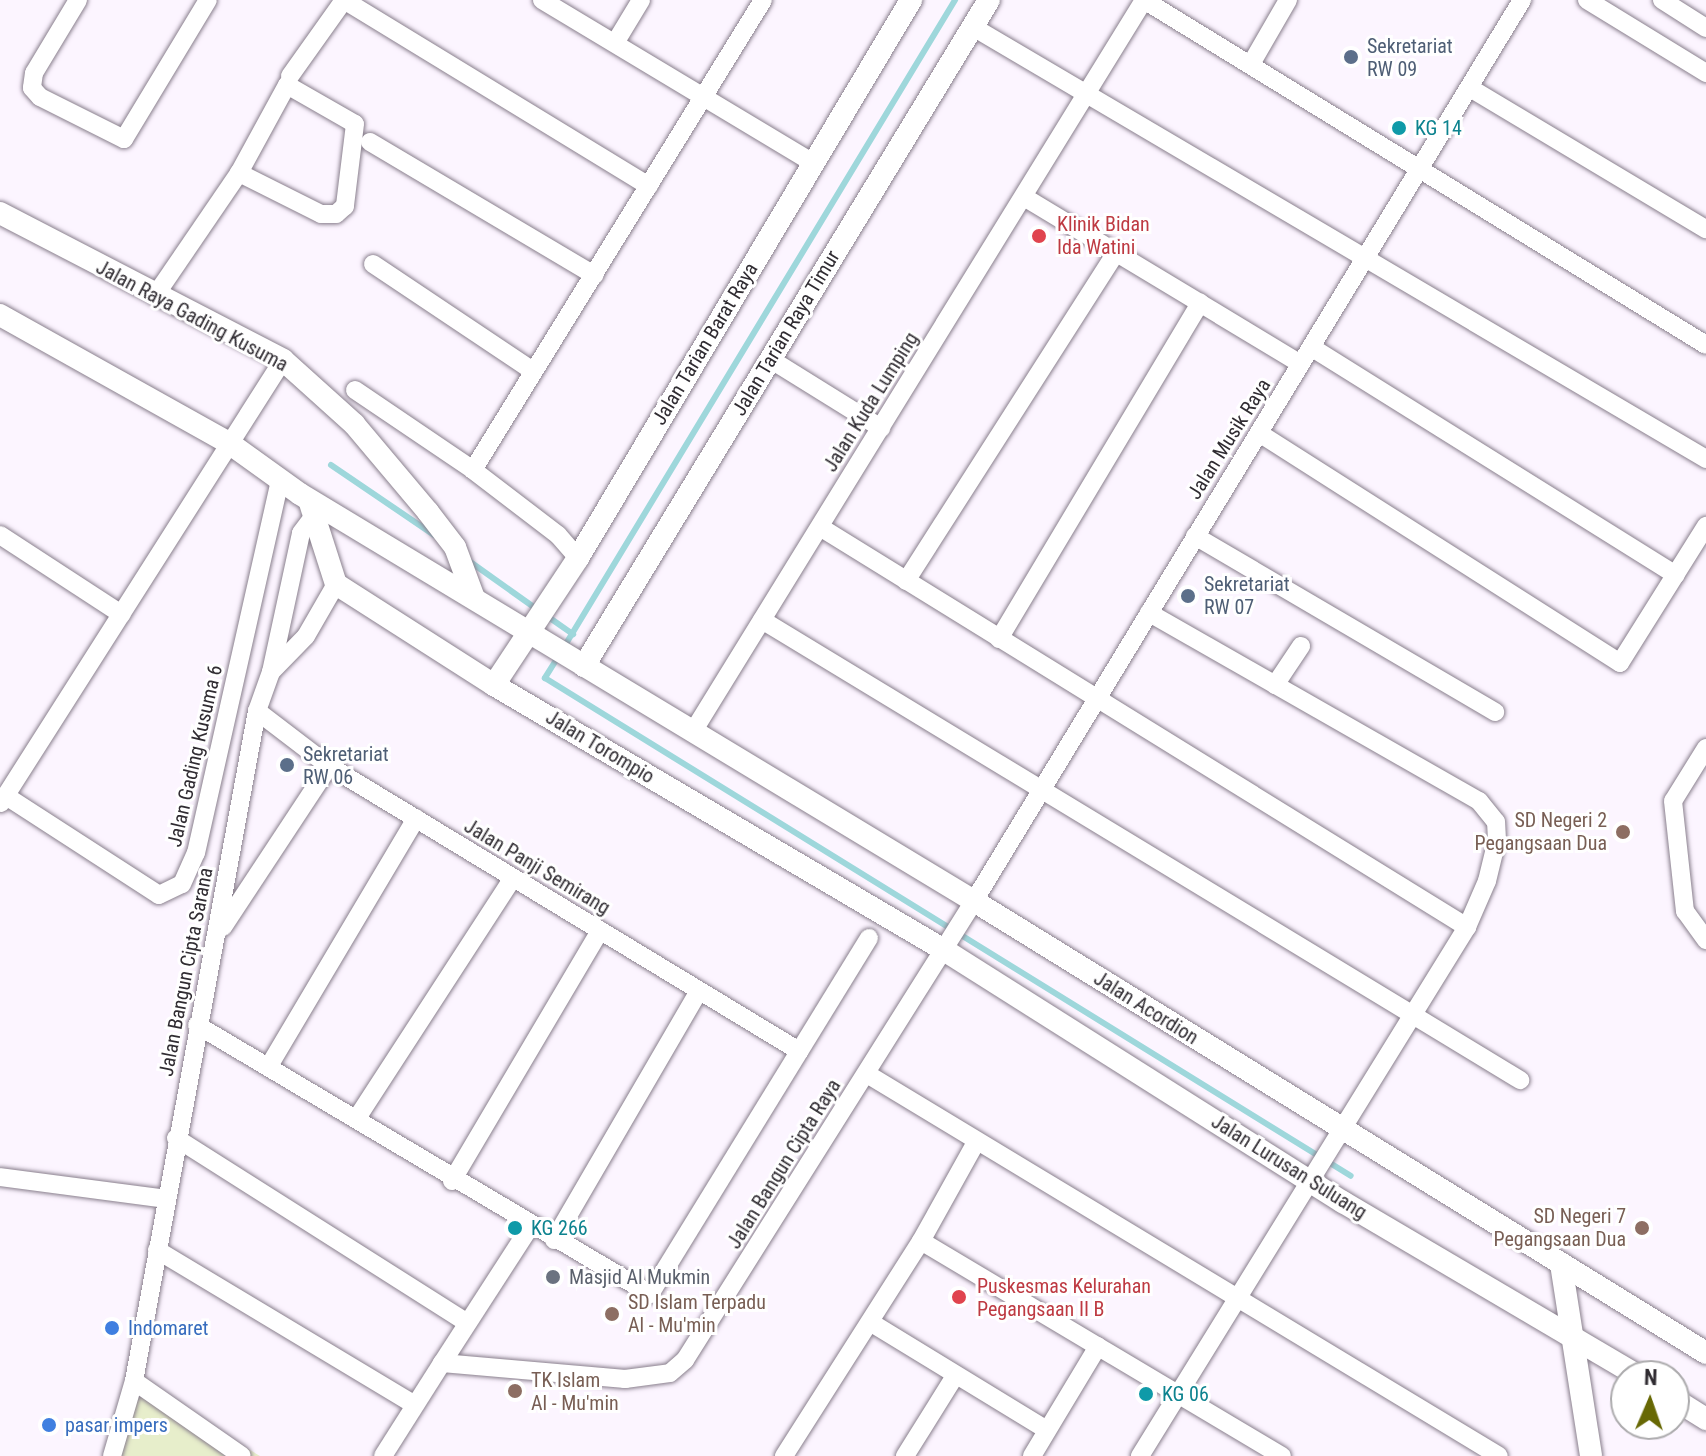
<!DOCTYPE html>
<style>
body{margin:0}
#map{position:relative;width:1706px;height:1456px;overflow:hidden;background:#fcf5ff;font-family:"Roboto Condensed",sans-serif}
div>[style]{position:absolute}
.green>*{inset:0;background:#e7eecb}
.stream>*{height:6px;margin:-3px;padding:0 3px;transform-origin:3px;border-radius:3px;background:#9ed7db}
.roads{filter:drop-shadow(0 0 2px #897f8d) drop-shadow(0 0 2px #897f8d)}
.minor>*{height:18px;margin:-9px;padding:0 9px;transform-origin:9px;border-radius:9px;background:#fff}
.tertiary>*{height:22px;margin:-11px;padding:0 11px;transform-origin:11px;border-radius:11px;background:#fff}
.dots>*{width:22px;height:22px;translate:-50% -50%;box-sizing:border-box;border:4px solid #fff;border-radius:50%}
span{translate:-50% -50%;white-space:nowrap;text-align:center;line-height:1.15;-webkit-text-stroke:6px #fff;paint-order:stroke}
.service-label{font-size:20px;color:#4e5e75}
.left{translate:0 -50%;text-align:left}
.culture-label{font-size:20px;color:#0d838f}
.health-label{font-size:20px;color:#be3a42}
.street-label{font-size:20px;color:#302c32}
.education-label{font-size:20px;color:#785e54}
.right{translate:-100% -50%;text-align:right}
.worship-label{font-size:20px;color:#5b616d}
.shop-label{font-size:20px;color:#366cbe}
.north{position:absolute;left:1610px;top:1360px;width:80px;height:80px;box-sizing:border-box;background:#fff;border:2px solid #acabad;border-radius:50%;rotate:2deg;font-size:22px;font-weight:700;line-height:32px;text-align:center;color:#302c32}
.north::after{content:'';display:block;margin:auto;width:28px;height:36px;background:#676804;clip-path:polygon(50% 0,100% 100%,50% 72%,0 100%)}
</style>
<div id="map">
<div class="green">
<div style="clip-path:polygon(134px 1381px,260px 1456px,112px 1456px)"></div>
</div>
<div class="stream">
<div style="left:331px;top:465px;width:125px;rotate:34.2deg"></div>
<div style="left:469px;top:561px;width:85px;rotate:35.4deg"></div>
<div style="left:547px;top:616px;width:32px;rotate:35deg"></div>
<div style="left:564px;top:647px;width:756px;rotate:-58.85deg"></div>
<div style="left:558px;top:657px;width:25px;rotate:122deg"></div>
<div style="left:545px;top:678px;width:947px;rotate:31.71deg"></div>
</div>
<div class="roads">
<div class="minor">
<div style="left:78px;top:0;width:85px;rotate:121.1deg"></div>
<div style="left:34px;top:73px;width:15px;rotate:98deg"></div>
<div style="left:32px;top:88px;width:12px;rotate:48deg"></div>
<div style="left:40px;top:97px;width:94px;rotate:26.6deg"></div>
<div style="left:124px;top:139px;width:162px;rotate:-58.9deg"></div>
<div style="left:542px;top:0;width:316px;rotate:31deg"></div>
<div style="left:1587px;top:0;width:140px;rotate:31.5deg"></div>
<div style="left:1662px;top:0;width:52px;rotate:32.5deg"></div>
<div style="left:973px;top:27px;width:851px;rotate:30.51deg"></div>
<div style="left:615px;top:43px;width:50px;rotate:-58.8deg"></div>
<div style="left:1251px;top:64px;width:74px;rotate:-60deg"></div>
<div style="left:290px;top:76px;width:93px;rotate:-54.6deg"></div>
<div style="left:344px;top:0;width:357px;rotate:31.4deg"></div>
<div style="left:1470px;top:88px;width:275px;rotate:30.9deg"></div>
<div style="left:370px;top:142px;width:261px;rotate:30.7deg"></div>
<div style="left:1024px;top:197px;width:323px;rotate:31.1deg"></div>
<div style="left:373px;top:264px;width:192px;rotate:33.8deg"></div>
<div style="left:155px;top:296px;width:149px;rotate:-55.7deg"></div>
<div style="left:239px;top:173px;width:100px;rotate:-61.4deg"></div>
<div style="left:287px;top:85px;width:78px;rotate:29.8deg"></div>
<div style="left:355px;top:124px;width:83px;rotate:97deg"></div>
<div style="left:345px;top:206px;width:12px;rotate:138deg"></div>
<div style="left:336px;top:214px;width:15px;rotate:180deg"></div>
<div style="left:321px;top:214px;width:92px;rotate:-153.4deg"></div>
<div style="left:1311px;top:347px;width:430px;rotate:32deg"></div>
<div style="left:770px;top:359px;width:131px;rotate:31.9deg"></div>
<div style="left:355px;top:390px;width:143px;rotate:34.1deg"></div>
<div style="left:473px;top:470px;width:107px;rotate:37.4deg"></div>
<div style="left:558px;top:535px;width:30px;rotate:49deg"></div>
<div style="left:1259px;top:433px;width:428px;rotate:32.5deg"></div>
<div style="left:1620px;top:663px;width:162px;rotate:-57.9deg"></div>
<div style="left:473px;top:470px;width:552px;rotate:-58.32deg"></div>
<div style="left:820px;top:527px;width:761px;rotate:31.73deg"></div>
<div style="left:0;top:535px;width:145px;rotate:33.1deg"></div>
<div style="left:1195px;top:536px;width:348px;rotate:30.4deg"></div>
<div style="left:906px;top:581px;width:390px;rotate:-57.4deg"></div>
<div style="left:762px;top:620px;width:887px;rotate:31.25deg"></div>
<div style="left:999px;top:639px;width:392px;rotate:-59.1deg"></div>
<div style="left:271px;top:672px;width:50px;rotate:-45.8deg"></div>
<div style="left:306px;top:636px;width:60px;rotate:-60deg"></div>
<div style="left:1275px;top:685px;width:47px;rotate:-56.3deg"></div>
<div style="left:257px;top:711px;width:91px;rotate:37.4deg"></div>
<div style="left:329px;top:766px;width:550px;rotate:31.23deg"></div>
<div style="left:694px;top:730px;width:858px;rotate:-58.35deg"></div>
<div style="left:1144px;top:0;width:659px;rotate:31.54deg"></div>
<div style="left:1706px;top:748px;width:62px;rotate:121.9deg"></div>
<div style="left:1673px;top:801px;width:111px;rotate:83.8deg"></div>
<div style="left:1685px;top:911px;width:36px;rotate:54deg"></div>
<div style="left:6px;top:796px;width:182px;rotate:32.9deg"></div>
<div style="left:159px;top:895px;width:25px;rotate:-26deg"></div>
<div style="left:182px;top:884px;width:34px;rotate:-66deg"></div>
<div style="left:196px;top:853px;width:383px;rotate:-77.3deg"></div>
<div style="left:1px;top:803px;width:525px;rotate:-57.52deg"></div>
<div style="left:223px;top:927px;width:193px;rotate:-56.6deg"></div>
<div style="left:197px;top:1025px;width:527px;rotate:30.7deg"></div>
<div style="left:650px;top:1294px;width:418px;rotate:-58.4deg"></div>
<div style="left:269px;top:1066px;width:288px;rotate:-59.3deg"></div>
<div style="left:867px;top:1074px;width:738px;rotate:31.15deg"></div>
<div style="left:357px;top:1118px;width:286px;rotate:-57deg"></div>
<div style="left:176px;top:1138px;width:345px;rotate:32.4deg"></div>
<div style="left:0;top:1177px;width:167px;rotate:7.5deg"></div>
<div style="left:452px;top:1181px;width:291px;rotate:-59.4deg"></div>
<div style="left:554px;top:1240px;width:286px;rotate:-59.8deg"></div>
<div style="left:921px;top:1241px;width:420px;rotate:30.8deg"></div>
<div style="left:157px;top:1250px;width:299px;rotate:31deg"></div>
<div style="left:870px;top:1322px;width:207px;rotate:31.4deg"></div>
<div style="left:442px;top:1363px;width:162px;rotate:-57.1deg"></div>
<div style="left:134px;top:1381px;width:131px;rotate:34.8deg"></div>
<div style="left:112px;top:1456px;width:78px;rotate:-73.7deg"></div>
<div style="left:134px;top:1381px;width:681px;rotate:-79.6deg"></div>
<div style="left:257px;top:711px;width:41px;rotate:-70.3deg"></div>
<div style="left:271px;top:672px;width:142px;rotate:-77.8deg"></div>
<div style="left:301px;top:533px;width:34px;rotate:-53deg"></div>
<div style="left:383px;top:1456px;width:110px;rotate:-57.6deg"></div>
<div style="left:442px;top:1363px;width:184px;rotate:5deg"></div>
<div style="left:625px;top:1379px;width:45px;rotate:-7.6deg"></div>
<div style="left:670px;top:1373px;width:20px;rotate:-41deg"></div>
<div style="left:685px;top:1360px;width:542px;rotate:-57.8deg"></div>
<div style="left:974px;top:901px;width:1055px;rotate:-58.69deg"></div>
<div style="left:784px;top:1456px;width:255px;rotate:-57.5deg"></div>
<div style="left:921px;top:1241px;width:113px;rotate:-60.9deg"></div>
<div style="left:905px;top:1456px;width:94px;rotate:-58deg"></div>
<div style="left:1032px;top:1456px;width:128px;rotate:-59deg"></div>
<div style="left:1140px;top:1456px;width:622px;rotate:-58.28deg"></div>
<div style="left:1467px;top:927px;width:50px;rotate:-66.5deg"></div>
<div style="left:1487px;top:881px;width:42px;rotate:-76.3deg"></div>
<div style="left:1497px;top:840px;width:18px;rotate:-93deg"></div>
<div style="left:1496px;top:822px;width:27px;rotate:-129deg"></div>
<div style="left:1479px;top:801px;width:380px;rotate:-150.3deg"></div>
</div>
<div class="tertiary">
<div style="left:0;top:213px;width:319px;rotate:27.4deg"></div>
<div style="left:283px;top:360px;width:96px;rotate:42deg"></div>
<div style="left:354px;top:424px;width:115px;rotate:49.9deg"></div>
<div style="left:428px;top:512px;width:44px;rotate:52.4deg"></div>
<div style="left:455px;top:547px;width:54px;rotate:69.6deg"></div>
<div style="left:0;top:315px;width:262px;rotate:29.2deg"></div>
<div style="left:229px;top:443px;width:87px;rotate:35.7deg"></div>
<div style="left:300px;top:494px;width:787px;rotate:31.13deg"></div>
<div style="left:974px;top:901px;width:860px;rotate:31.69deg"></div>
<div style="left:309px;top:500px;width:88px;rotate:72.2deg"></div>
<div style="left:336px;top:584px;width:188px;rotate:32.6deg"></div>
<div style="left:494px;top:685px;width:522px;rotate:30.49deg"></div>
<div style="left:944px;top:950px;width:472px;rotate:32.3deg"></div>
<div style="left:1343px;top:1202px;width:342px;rotate:30.5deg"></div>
<div style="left:584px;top:666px;width:779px;rotate:-58.7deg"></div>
<div style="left:494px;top:685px;width:152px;rotate:-56.5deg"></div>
<div style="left:578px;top:558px;width:650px;rotate:-59.17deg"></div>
<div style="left:1561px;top:1264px;width:194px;rotate:81.1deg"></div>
<div style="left:1674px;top:1399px;width:38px;rotate:32deg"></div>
</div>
</div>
<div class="dots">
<div style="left:1351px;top:57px;background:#5c6f8a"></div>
<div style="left:1399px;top:128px;background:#0f9aa8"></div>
<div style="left:1039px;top:236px;background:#e0444e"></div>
<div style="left:1188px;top:596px;background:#5c6f8a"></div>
<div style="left:287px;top:765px;background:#5c6f8a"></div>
<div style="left:1623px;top:832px;background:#8d6e63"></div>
<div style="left:515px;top:1228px;background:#0f9aa8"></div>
<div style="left:1642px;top:1228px;background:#8d6e63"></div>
<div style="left:553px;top:1277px;background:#6b7280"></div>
<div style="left:959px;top:1297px;background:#e0444e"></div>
<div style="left:612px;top:1314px;background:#8d6e63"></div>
<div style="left:112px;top:1328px;background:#3f7fe0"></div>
<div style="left:515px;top:1391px;background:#8d6e63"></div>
<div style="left:1146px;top:1394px;background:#0f9aa8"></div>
<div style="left:49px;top:1425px;background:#3f7fe0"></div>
</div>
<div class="service-label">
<span class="left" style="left:1367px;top:58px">Sekretariat<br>RW 09</span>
<span class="left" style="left:1204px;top:596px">Sekretariat<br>RW 07</span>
<span class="left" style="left:303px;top:766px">Sekretariat<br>RW 06</span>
</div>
<div class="culture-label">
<span class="left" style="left:1415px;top:128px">KG 14</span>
<span class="left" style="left:531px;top:1228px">KG 266</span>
<span class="left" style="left:1162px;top:1394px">KG 06</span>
</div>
<div class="health-label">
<span class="left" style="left:1057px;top:236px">Klinik Bidan<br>Ida Watini</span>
<span class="left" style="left:977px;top:1298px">Puskesmas Kelurahan<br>Pegangsaan II B</span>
</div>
<div class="street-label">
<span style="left:192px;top:316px;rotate:28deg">Jalan Raya Gading Kusuma</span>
<span style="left:786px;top:333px;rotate:-59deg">Jalan Tarian Raya Timur</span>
<span style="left:705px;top:344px;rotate:-59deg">Jalan Tarian Barat Raya</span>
<span style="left:871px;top:402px;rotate:-58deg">Jalan Kuda Lumping</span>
<span style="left:1229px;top:439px;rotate:-58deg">Jalan Musik Raya</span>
<span style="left:600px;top:747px;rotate:31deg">Jalan Torompio</span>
<span style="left:195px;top:756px;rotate:-77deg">Jalan Gading Kusuma 6</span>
<span style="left:537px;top:867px;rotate:31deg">Jalan Panji Semirang</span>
<span style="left:186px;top:972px;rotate:-79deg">Jalan Bangun Cipta Sarana</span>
<span style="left:1146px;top:1008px;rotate:32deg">Jalan Acordion</span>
<span style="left:784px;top:1164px;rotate:-58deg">Jalan Bangun Cipta Raya</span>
<span style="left:1289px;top:1167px;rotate:32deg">Jalan Lurusan Suluang</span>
</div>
<div class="education-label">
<span class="right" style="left:1607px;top:832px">SD Negeri 2<br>Pegangsaan Dua</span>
<span class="right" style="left:1626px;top:1228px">SD Negeri 7<br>Pegangsaan Dua</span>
<span class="left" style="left:628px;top:1314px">SD Islam Terpadu<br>Al - Mu'min</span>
<span class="left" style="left:531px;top:1392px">TK Islam<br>Al - Mu'min</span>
</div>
<div class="worship-label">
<span class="left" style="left:569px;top:1277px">Masjid Al Mukmin</span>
</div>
<div class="shop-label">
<span class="left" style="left:128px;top:1328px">Indomaret</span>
<span class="left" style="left:65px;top:1425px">pasar impers</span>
</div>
<div class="north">N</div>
</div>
